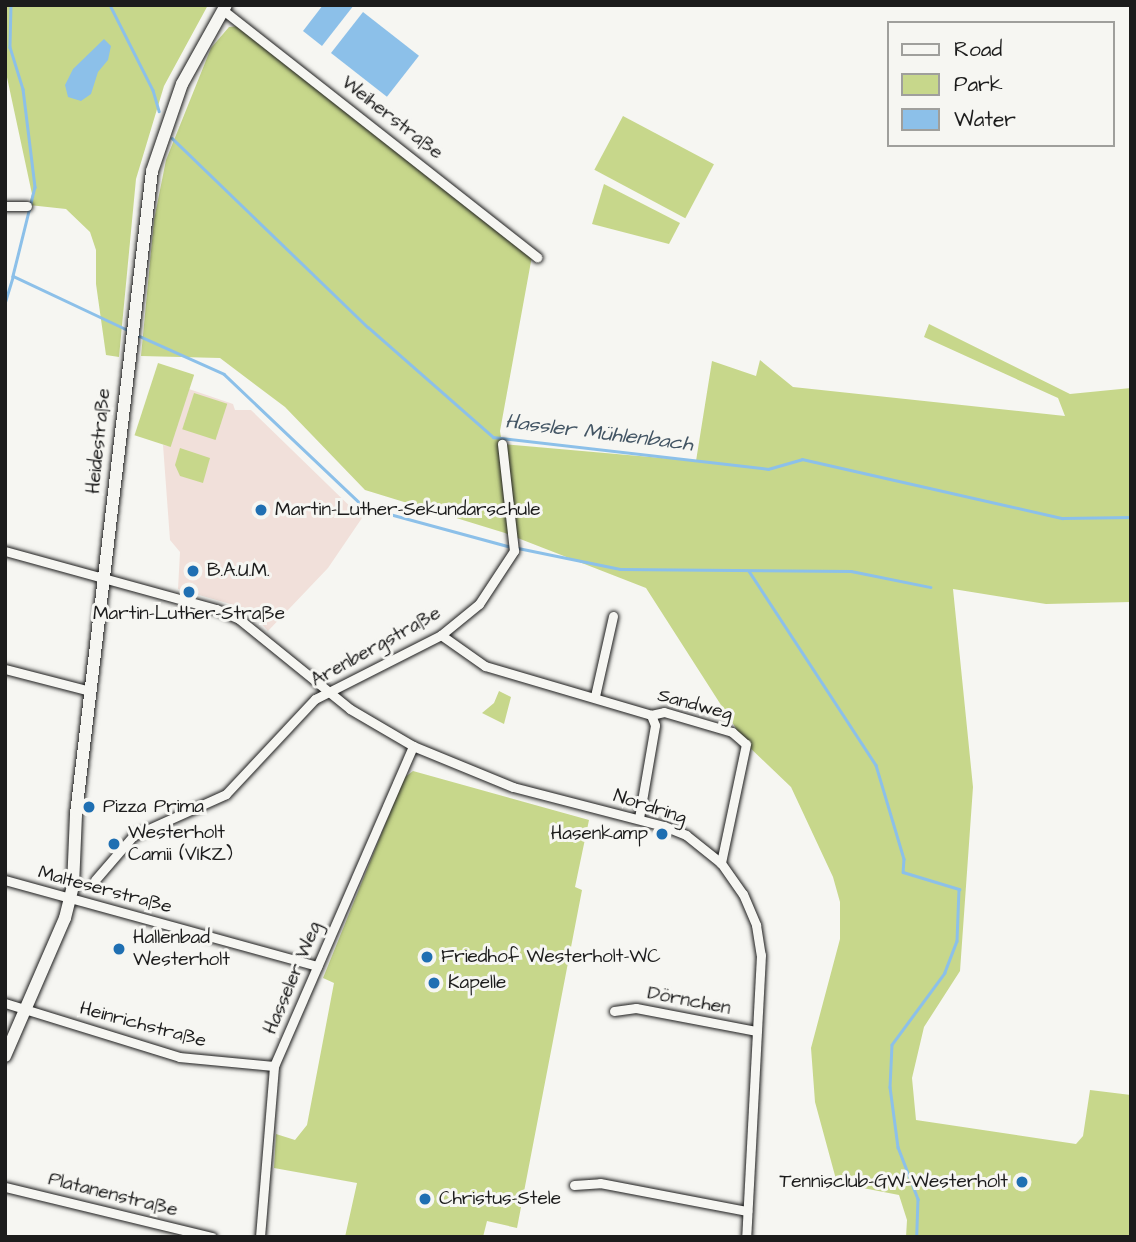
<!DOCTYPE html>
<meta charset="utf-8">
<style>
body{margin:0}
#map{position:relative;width:1136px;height:1242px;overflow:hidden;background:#f6f6f2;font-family:"Architects Daughter",sans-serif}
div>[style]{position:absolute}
.built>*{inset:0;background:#f1e0da}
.green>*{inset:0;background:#c7d78b;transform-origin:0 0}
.water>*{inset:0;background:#8cc0e9;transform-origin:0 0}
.stream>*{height:2.5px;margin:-1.25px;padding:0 1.25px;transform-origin:1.25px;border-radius:1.25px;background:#8cc0e9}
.roads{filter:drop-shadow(0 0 2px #1c1c1c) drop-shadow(0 0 2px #1c1c1c)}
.minor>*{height:9px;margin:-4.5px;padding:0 4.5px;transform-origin:4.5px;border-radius:4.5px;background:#f6f6f2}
.secondary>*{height:12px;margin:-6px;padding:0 6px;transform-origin:6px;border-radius:6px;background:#f6f6f2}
.dots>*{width:19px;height:19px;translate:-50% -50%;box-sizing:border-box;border:4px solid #f6f6f2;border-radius:50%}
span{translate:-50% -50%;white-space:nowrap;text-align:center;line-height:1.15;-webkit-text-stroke:6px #f6f6f2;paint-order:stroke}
.street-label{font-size:19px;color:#1c1c1c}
.poi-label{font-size:19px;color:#1c1c1c}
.left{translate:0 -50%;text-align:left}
.right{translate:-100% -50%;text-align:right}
.water-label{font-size:21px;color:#435564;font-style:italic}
.frame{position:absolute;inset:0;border:7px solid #1c1c1c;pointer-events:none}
.legend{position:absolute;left:887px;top:21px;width:228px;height:126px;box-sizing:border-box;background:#f6f6f2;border:2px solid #9f9f9c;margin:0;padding:9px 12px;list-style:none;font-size:21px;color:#1c1c1c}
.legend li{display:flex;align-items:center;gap:14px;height:35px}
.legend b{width:35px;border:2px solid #9f9f9c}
</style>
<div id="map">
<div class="built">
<div style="clip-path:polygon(189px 389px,233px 404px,235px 410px,251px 410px,362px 518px,328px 568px,268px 631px,248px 609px,178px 589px,180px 552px,170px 540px,163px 445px,170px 446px)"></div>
</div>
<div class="green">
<div style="clip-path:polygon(5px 5px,208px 5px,164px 86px,136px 179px,119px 357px,106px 355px,96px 284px,96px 250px,90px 232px,66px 209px,29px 205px,32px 194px,5px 68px)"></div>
<div style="clip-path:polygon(240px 26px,532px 256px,500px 431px,502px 444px,696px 461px,712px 361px,756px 376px,760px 360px,793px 387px,1065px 416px,1058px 398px,924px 337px,929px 324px,1070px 394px,1131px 388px,1131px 602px,1046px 604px,953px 589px,973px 787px,960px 971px,924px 1027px,912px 1078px,916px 1120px,1076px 1144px,1083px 1136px,1090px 1090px,1131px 1095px,1131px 1237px,906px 1237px,907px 1220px,899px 1195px,837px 1183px,815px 1102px,811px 1048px,840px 939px,840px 902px,833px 877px,791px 787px,746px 744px,646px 588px,505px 533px,365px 490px,285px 407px,220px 358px,141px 356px,154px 220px,166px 160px,211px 48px,229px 27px)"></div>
<div style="left:623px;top:116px;width:103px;height:61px;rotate:28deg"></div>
<div style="clip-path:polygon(604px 184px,680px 223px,669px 244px,592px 224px)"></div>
<div style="left:158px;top:363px;width:38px;height:76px;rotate:18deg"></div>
<div style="left:194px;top:393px;width:35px;height:38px;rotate:18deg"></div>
<div style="clip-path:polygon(180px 448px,210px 458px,203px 483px,180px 476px,175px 465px)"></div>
<div style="clip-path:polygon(499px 691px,511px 697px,504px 724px,482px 713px,494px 703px)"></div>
<div style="clip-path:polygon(413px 771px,589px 820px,575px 887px,582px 890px,517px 1228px,487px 1221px,483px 1237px,345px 1237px,357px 1183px,274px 1168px,276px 1134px,295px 1140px,307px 1125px,334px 983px,323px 978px,404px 778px)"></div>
</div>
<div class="water">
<div style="clip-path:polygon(323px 5px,354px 5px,322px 46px,303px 31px)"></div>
<div style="left:363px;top:12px;width:71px;height:52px;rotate:38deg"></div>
<div style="clip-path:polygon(104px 39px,111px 46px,108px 60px,98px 72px,91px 94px,81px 101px,68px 97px,65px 85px,73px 69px)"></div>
</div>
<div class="stream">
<div style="left:11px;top:5px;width:42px;rotate:91.4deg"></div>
<div style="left:10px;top:47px;width:44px;rotate:72.8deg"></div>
<div style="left:23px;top:89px;width:99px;rotate:83deg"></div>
<div style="left:35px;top:187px;width:92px;rotate:103.9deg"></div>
<div style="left:13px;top:276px;width:127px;rotate:25.2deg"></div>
<div style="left:110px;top:5px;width:95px;rotate:63.2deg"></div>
<div style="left:153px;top:90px;width:22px;rotate:74deg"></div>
<div style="left:172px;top:138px;width:272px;rotate:44deg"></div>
<div style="left:368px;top:327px;width:167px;rotate:41.3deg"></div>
<div style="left:493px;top:437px;width:277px;rotate:6.6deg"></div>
<div style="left:768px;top:469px;width:35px;rotate:-16deg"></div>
<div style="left:802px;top:459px;width:267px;rotate:12.8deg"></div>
<div style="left:1062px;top:518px;width:69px;rotate:-0.8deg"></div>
<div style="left:5px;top:302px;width:27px;rotate:-73deg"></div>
<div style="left:137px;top:335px;width:95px;rotate:24.1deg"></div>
<div style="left:224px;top:374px;width:193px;rotate:43.5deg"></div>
<div style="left:364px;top:507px;width:152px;rotate:15.2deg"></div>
<div style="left:518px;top:548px;width:104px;rotate:11.6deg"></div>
<div style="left:620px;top:569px;width:231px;rotate:0.5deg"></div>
<div style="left:851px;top:571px;width:81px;rotate:11.4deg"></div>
<div style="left:749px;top:571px;width:232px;rotate:56.8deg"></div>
<div style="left:876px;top:765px;width:98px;rotate:73.4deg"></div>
<div style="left:904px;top:859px;width:13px;rotate:94deg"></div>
<div style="left:903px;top:872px;width:59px;rotate:16.9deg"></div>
<div style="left:959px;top:889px;width:52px;rotate:92.2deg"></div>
<div style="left:957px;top:941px;width:34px;rotate:111deg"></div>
<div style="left:945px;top:973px;width:89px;rotate:126.4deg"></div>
<div style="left:892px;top:1045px;width:42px;rotate:92.7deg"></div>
<div style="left:890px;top:1087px;width:61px;rotate:82.4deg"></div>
<div style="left:898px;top:1147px;width:56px;rotate:69deg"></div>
<div style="left:918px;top:1199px;width:38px;rotate:92deg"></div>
</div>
<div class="roads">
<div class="minor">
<div style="left:223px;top:10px;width:400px;rotate:38.2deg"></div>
<div style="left:5px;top:206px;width:22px"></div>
<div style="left:5px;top:551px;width:219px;rotate:15.4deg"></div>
<div style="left:216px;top:609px;width:25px;rotate:23deg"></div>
<div style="left:239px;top:619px;width:143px;rotate:39deg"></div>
<div style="left:350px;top:709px;width:73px;rotate:30.4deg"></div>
<div style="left:413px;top:746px;width:108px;rotate:22.3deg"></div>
<div style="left:513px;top:787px;width:156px;rotate:14.5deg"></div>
<div style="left:664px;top:826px;width:24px;rotate:22deg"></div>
<div style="left:686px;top:835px;width:45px;rotate:38.7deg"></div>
<div style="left:721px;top:863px;width:38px;rotate:55deg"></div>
<div style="left:743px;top:894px;width:34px;rotate:67deg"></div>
<div style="left:756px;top:925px;width:30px;rotate:81deg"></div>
<div style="left:761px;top:955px;width:282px;rotate:93deg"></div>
<div style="left:441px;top:635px;width:54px;rotate:35.2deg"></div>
<div style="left:485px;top:666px;width:173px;rotate:16.4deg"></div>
<div style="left:651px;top:715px;width:13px;rotate:-13deg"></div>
<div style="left:664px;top:712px;width:71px;rotate:16.4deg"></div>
<div style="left:732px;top:732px;width:18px;rotate:41deg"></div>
<div style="left:746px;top:744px;width:122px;rotate:101.9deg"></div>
<div style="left:5px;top:669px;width:88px;rotate:14.5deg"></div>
<div style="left:595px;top:696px;width:82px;rotate:-77.3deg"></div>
<div style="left:639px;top:818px;width:94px;rotate:-80.2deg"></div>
<div style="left:655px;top:725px;width:11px;rotate:-112deg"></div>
<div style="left:5px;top:880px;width:324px;rotate:15.4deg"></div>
<div style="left:95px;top:880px;width:58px;rotate:-49.2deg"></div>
<div style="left:133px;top:836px;width:102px;rotate:-24.3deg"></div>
<div style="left:226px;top:794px;width:130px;rotate:-46.9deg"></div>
<div style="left:315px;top:699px;width:141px;rotate:-26.9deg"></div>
<div style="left:441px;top:635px;width:49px;rotate:-39.2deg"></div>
<div style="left:479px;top:604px;width:64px;rotate:-56.6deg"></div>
<div style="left:514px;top:551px;width:108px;rotate:-96.4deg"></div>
<div style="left:5px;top:1003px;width:182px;rotate:17.2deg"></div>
<div style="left:179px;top:1057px;width:95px;rotate:5.4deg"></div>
<div style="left:614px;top:1011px;width:22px;rotate:-8deg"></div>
<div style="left:636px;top:1008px;width:123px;rotate:10.8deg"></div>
<div style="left:574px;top:1185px;width:26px;rotate:-4deg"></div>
<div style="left:600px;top:1183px;width:150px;rotate:10.8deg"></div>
<div style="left:5px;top:1187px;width:213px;rotate:13.6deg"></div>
<div style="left:260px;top:1237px;width:172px;rotate:-85.3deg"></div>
<div style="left:274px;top:1066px;width:349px;rotate:-66.5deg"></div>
</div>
<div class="secondary">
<div style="left:5px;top:1056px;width:150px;rotate:-66.5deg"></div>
<div style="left:65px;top:918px;width:33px;rotate:-76deg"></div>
<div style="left:73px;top:886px;width:72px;rotate:-87.6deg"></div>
<div style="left:76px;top:814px;width:647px;rotate:-83.26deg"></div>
<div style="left:152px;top:171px;width:92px;rotate:-71deg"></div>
<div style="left:182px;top:84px;width:90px;rotate:-60.9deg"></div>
</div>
</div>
<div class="dots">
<div style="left:261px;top:510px;background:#1f6fb2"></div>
<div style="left:193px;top:571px;background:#1f6fb2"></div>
<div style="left:189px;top:592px;background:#1f6fb2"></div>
<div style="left:89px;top:807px;background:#1f6fb2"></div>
<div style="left:662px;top:834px;background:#1f6fb2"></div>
<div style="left:114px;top:844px;background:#1f6fb2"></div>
<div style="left:119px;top:949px;background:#1f6fb2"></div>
<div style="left:427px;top:957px;background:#1f6fb2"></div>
<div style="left:434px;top:983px;background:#1f6fb2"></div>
<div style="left:1022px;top:1182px;background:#1f6fb2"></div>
<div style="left:425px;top:1199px;background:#1f6fb2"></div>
</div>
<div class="street-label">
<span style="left:392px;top:118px;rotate:38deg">Weiherstraße</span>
<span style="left:99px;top:441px;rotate:-84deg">Heidestraße</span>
<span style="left:376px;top:647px;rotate:-29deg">Arenbergstraße</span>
<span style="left:695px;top:705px;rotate:15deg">Sandweg</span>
<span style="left:650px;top:807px;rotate:18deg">Nordring</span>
<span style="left:105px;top:890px;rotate:15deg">Malteserstraße</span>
<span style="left:293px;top:978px;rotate:-67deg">Hasseler Weg</span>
<span style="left:689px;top:1001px;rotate:11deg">Dörnchen</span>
<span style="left:143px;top:1025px;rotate:15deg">Heinrichstraße</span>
<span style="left:113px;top:1195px;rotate:14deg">Platanenstraße</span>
</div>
<div class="poi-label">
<span class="left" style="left:275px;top:510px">Martin-Luther-Sekundarschule</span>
<span class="left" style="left:207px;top:571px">B.A.U.M.</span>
<span style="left:189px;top:614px">Martin-Luther-Straße</span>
<span class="left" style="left:103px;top:807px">Pizza Prima</span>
<span class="left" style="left:128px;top:844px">Westerholt<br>Camii (VIKZ)</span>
<span class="right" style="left:648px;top:834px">Hasenkamp</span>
<span class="left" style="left:133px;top:949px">Hallenbad<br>Westerholt</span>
<span class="left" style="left:441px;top:957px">Friedhof Westerholt-WC</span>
<span class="left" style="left:448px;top:983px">Kapelle</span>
<span class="right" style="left:1008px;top:1182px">Tennisclub-GW-Westerholt</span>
<span class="left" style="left:439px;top:1199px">Christus-Stele</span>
</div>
<div class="water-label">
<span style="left:599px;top:433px;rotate:7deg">Hassler Mühlenbach</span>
</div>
<div class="frame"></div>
<ul class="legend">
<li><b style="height:9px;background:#f6f6f2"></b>Road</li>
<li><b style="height:19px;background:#c7d78b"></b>Park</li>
<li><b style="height:19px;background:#8cc0e9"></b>Water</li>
</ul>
</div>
